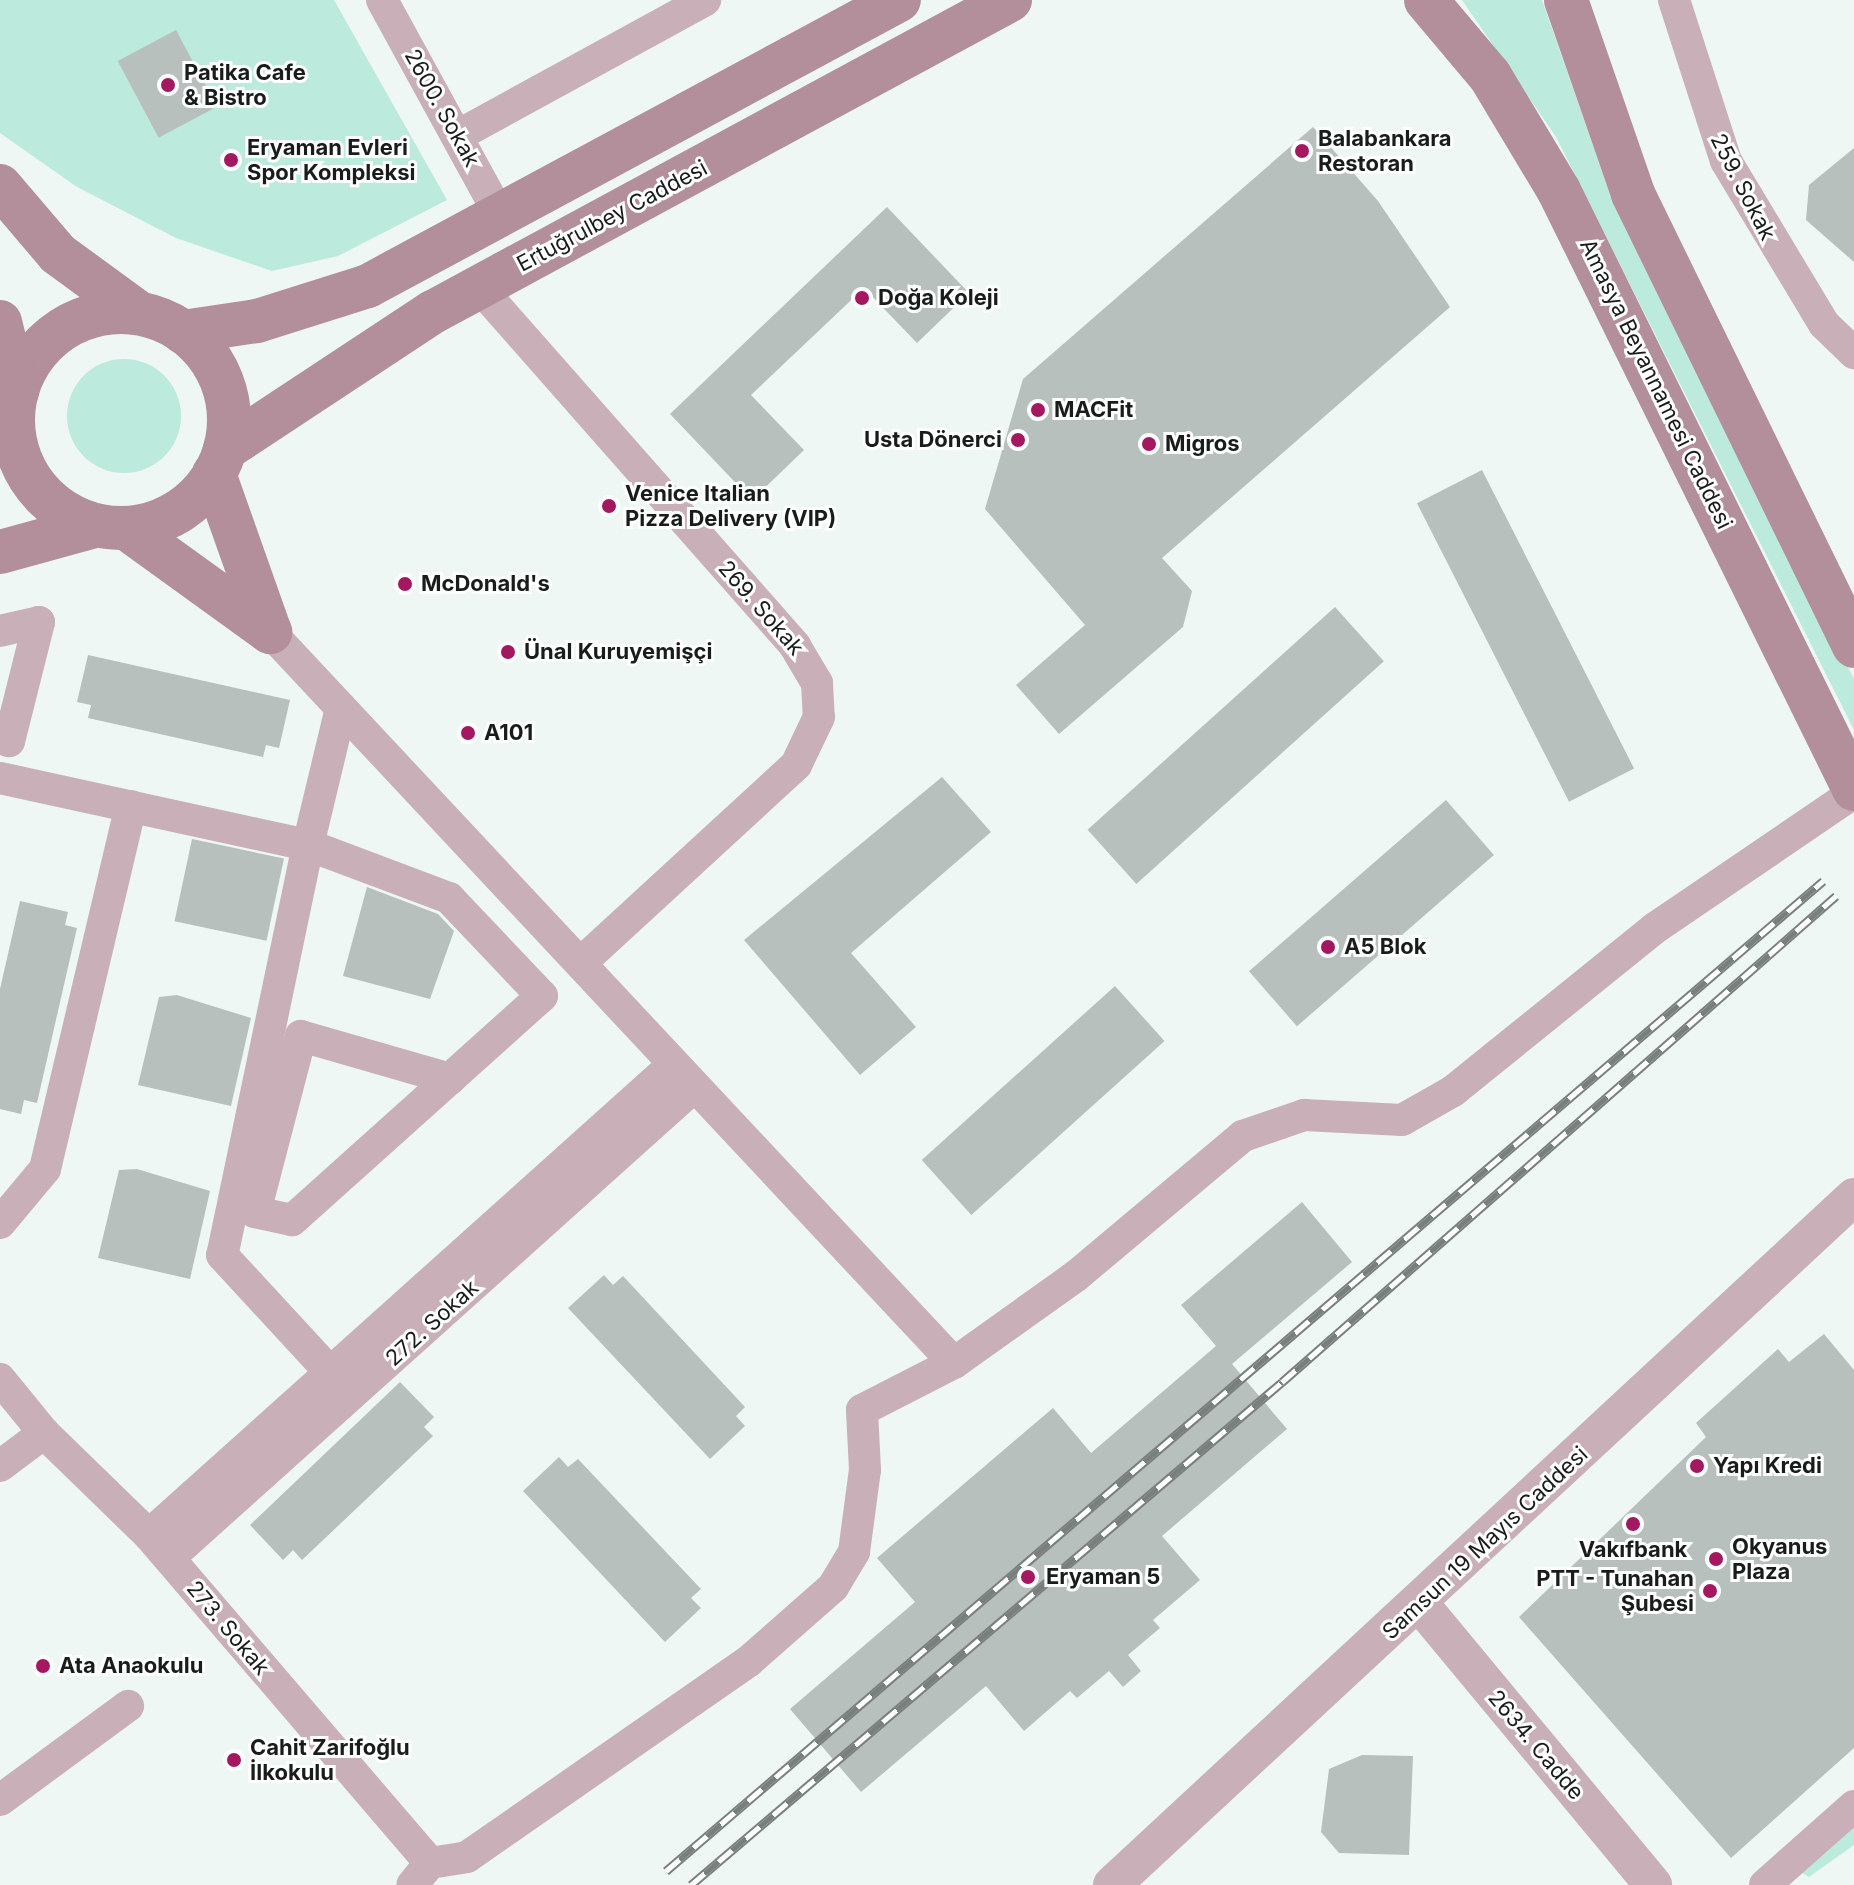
<!DOCTYPE html>
<meta charset="utf-8">
<style>
body{margin:0}
#map{position:relative;width:1854px;height:1885px;overflow:hidden;background:#eef7f4;font-family:Inter,sans-serif}
div>[style]{position:absolute}
.green>*{inset:0;background:#bceadc}
.round{border-radius:50%}
.building>*{inset:0;background:#b8c0be;transform-origin:0 0}
.minor>*{height:32px;margin:-16px;padding:0 16px;transform-origin:16px;border-radius:16px;background:#c9b0b8}
.tertiary>*{height:38px;margin:-19px;padding:0 19px;transform-origin:19px;border-radius:19px;background:#c9b0b8}
.secondary>*{height:44px;margin:-22px;padding:0 22px;transform-origin:22px;border-radius:22px;background:#b38e9b}
.secondary>.ring{margin:-22px;padding:0;box-sizing:content-box;background:none;border:44px solid #b38e9b;border-radius:50%}
.rail>*{height:9px;margin-top:-4.5px;transform-origin:0;background:repeating-linear-gradient(90deg,#fff 0 18px,#797f7d 0 36px);box-sizing:border-box;border-block:2px solid #797f7d}
.dots>*{width:22px;height:22px;translate:-50% -50%;box-sizing:border-box;border:4px solid #fff;border-radius:50%}
span{translate:-50% -50%;white-space:nowrap;text-align:center;line-height:1.15;-webkit-text-stroke:6px #fff;paint-order:stroke}
.poi-label{font-size:22px;color:#181c1b;font-weight:700}
.left{translate:0 -50%;text-align:left}
.right{translate:-100% -50%;text-align:right}
.street-label{font-size:22px;color:#181c1b}
</style>
<div id="map">
<div class="green">
<div style="clip-path:polygon(0 0,334px 0,447px 200px,338px 256px,272px 271px,176px 238px,77px 187px,0 133px)"></div>
<div style="clip-path:polygon(1462px 0,1542px 0,1611px 197px,1854px 679px,1854px 730px,1556px 137px)"></div>
<div class="round" style="left:67px;top:359px;width:114px;height:114px"></div>
<div style="clip-path:polygon(1854px 1824px,1854px 1845px,1809px 1877px,1796px 1869px)"></div>
</div>
<div class="building">
<div style="left:176px;top:30px;width:87px;height:66px;rotate:62deg"></div>
<div style="clip-path:polygon(1313px 127px,1378px 201px,1450px 307px,1162px 558px,1192px 591px,1183px 627px,1059px 734px,1016px 685px,1085px 625px,985px 509px,1023px 379px)"></div>
<div style="clip-path:polygon(1854px 148px,1854px 262px,1806px 220px,1809px 185px)"></div>
<div style="clip-path:polygon(887px 207px,969px 293px,917px 343px,864px 288px,751px 395px,804px 450px,752px 500px,670px 414px)"></div>
<div style="left:1482px;top:470px;width:335px;height:73px;rotate:63deg"></div>
<div style="left:1335px;top:607px;width:73px;height:333px;rotate:48deg"></div>
<div style="clip-path:polygon(88px 655px,290px 700px,279px 748px,266px 745px,263px 757px,88px 718px,91px 705px,77px 702px)"></div>
<div style="clip-path:polygon(942px 777px,991px 832px,851px 953px,916px 1027px,860px 1075px,744px 940px)"></div>
<div style="left:1446px;top:800px;width:73px;height:261px;rotate:49deg"></div>
<div style="left:192px;top:839px;width:94px;height:84px;rotate:12deg"></div>
<div style="clip-path:polygon(367px 887px,438px 914px,454px 931px,430px 999px,343px 976px)"></div>
<div style="clip-path:polygon(20px 901px,68px 912px,65px 925px,77px 928px,37px 1103px,24px 1100px,21px 1114px,0 1109px,0 989px)"></div>
<div style="left:1115px;top:986px;width:74px;height:260px;rotate:48deg"></div>
<div style="clip-path:polygon(177px 995px,251px 1018px,231px 1106px,138px 1085px,159px 997px)"></div>
<div style="clip-path:polygon(137px 1169px,210px 1191px,190px 1279px,98px 1258px,119px 1170px)"></div>
<div style="clip-path:polygon(1302px 1202px,1352px 1262px,1232px 1364px,1287px 1429px,1162px 1536px,1200px 1580px,1153px 1620px,1160px 1628px,1128px 1655px,1141px 1671px,1123px 1687px,1109px 1671px,1077px 1698px,1070px 1691px,1024px 1731px,986px 1686px,861px 1792px,790px 1709px,915px 1602px,877px 1558px,1053px 1408px,1091px 1453px,1216px 1346px,1181px 1305px)"></div>
<div style="clip-path:polygon(604px 1275px,613px 1285px,623px 1276px,745px 1407px,736px 1416px,745px 1426px,710px 1459px,568px 1308px)"></div>
<div style="clip-path:polygon(1824px 1334px,1854px 1370px,1854px 1748px,1731px 1858px,1519px 1617px,1706px 1437px,1696px 1423px,1778px 1349px,1789px 1362px)"></div>
<div style="clip-path:polygon(400px 1382px,434px 1417px,424px 1427px,433px 1436px,302px 1560px,293px 1550px,283px 1560px,250px 1525px)"></div>
<div style="clip-path:polygon(559px 1457px,568px 1467px,578px 1459px,701px 1589px,691px 1598px,701px 1608px,665px 1642px,523px 1491px)"></div>
<div style="clip-path:polygon(1362px 1755px,1413px 1756px,1409px 1855px,1339px 1853px,1321px 1832px,1329px 1769px)"></div>
</div>
<div class="minor">
<div style="left:382px;top:0;width:247px;rotate:61.3deg"></div>
<div style="left:1674px;top:0;width:169px;rotate:72.1deg"></div>
<div style="left:1726px;top:161px;width:190px;rotate:59deg"></div>
<div style="left:1824px;top:324px;width:42px;rotate:44deg"></div>
<div style="left:457px;top:136px;width:283px;rotate:-28.7deg"></div>
<div style="left:479px;top:287px;width:478px;rotate:48.6deg"></div>
<div style="left:795px;top:646px;width:43px;rotate:59.3deg"></div>
<div style="left:817px;top:683px;width:34px;rotate:87deg"></div>
<div style="left:819px;top:717px;width:53px;rotate:115.6deg"></div>
<div style="left:796px;top:765px;width:292px;rotate:137.4deg"></div>
<div style="left:0;top:631px;width:40px;rotate:-13deg"></div>
<div style="left:39px;top:622px;width:123px;rotate:104.1deg"></div>
<div style="left:9px;top:741px;width:9px;rotate:-162deg"></div>
<div style="left:270px;top:632px;width:1001px;rotate:46.9deg"></div>
<div style="left:341px;top:708px;width:141px;rotate:103.5deg"></div>
<div style="left:308px;top:845px;width:151px;rotate:20.6deg"></div>
<div style="left:449px;top:898px;width:135px;rotate:46.5deg"></div>
<div style="left:542px;top:996px;width:336px;rotate:138.1deg"></div>
<div style="left:292px;top:1220px;width:38px;rotate:-168deg"></div>
<div style="left:255px;top:1212px;width:182px;rotate:-75.4deg"></div>
<div style="left:301px;top:1036px;width:155px;rotate:16.1deg"></div>
<div style="left:0;top:778px;width:315px;rotate:12.3deg"></div>
<div style="left:308px;top:845px;width:419px;rotate:101.8deg"></div>
<div style="left:222px;top:1255px;width:190px;rotate:47.3deg"></div>
<div style="left:0;top:1223px;width:70px;rotate:-50.2deg"></div>
<div style="left:45px;top:1169px;width:373px;rotate:-76.7deg"></div>
<div style="left:0;top:1379px;width:70px;rotate:50.8deg"></div>
<div style="left:44px;top:1433px;width:146px;rotate:44.2deg"></div>
<div style="left:149px;top:1535px;width:432px;rotate:49.4deg"></div>
<div style="left:430px;top:1863px;width:28px;rotate:129deg"></div>
<div style="left:0;top:1466px;width:55px;rotate:-36.9deg"></div>
<div style="left:149px;top:1535px;width:704px;rotate:-41.89deg"></div>
<div style="left:169px;top:1558px;width:705px;rotate:-41.9deg"></div>
<div style="left:0;top:1800px;width:159px;rotate:-36.3deg"></div>
<div style="left:430px;top:1863px;width:37px;rotate:-9deg"></div>
<div style="left:467px;top:1857px;width:343px;rotate:-34.8deg"></div>
<div style="left:749px;top:1661px;width:112px;rotate:-41.4deg"></div>
<div style="left:833px;top:1587px;width:41px;rotate:-59deg"></div>
<div style="left:854px;top:1552px;width:83px;rotate:-82.4deg"></div>
<div style="left:865px;top:1470px;width:60px;rotate:-92.9deg"></div>
<div style="left:862px;top:1410px;width:103px;rotate:-27.1deg"></div>
<div style="left:954px;top:1363px;width:150px;rotate:-35.5deg"></div>
<div style="left:1076px;top:1276px;width:218px;rotate:-40deg"></div>
<div style="left:1243px;top:1136px;width:65px;rotate:-19deg"></div>
<div style="left:1304px;top:1115px;width:98px;rotate:2.9deg"></div>
<div style="left:1402px;top:1120px;width:59px;rotate:-29.6deg"></div>
<div style="left:1453px;top:1091px;width:260px;rotate:-38.9deg"></div>
<div style="left:1655px;top:928px;width:240px;rotate:-34.2deg"></div>
<div style="left:1765px;top:1885px;width:119px;rotate:-41.6deg"></div>
</div>
<div class="tertiary">
<div style="left:1420px;top:1604px;width:365px;rotate:50.3deg"></div>
<div style="left:1112px;top:1885px;width:1012px;rotate:-42.84deg"></div>
</div>
<div class="secondary">
<div style="left:1426px;top:0;width:99px;rotate:49.9deg"></div>
<div style="left:1490px;top:76px;width:134px;rotate:59deg"></div>
<div style="left:1559px;top:191px;width:667px;rotate:63.74deg"></div>
<div style="left:1566px;top:0;width:205px;rotate:70.9deg"></div>
<div style="left:1633px;top:194px;width:503px;rotate:63.94deg"></div>
<div style="left:0;top:186px;width:89px;rotate:49.5deg"></div>
<div style="left:58px;top:254px;width:100px;rotate:36.1deg"></div>
<div class="ring" style="left:13px;top:312px;width:172px;height:172px"></div>
<div style="left:0;top:322px;width:72px;rotate:76.3deg"></div>
<div style="left:183px;top:332px;width:75px;rotate:-8.5deg"></div>
<div style="left:257px;top:321px;width:116px;rotate:-17.5deg"></div>
<div style="left:368px;top:286px;width:603px;rotate:-28.31deg"></div>
<div style="left:225px;top:449px;width:249px;rotate:-33.4deg"></div>
<div style="left:433px;top:312px;width:656px;rotate:-28.4deg"></div>
<div style="left:126px;top:528px;width:178px;rotate:35.8deg"></div>
<div style="left:270px;top:632px;width:168px;rotate:-109.5deg"></div>
<div style="left:0;top:552px;width:98px;rotate:-15.3deg"></div>
</div>
<div class="rail">
<div style="left:666px;top:1871px;width:1523px;rotate:-40.55deg"></div>
<div style="left:691px;top:1885px;width:776px;rotate:-40.4deg"></div>
<div style="left:1282px;top:1382px;width:737px;rotate:-41.26deg"></div>
</div>
<div class="dots">
<div style="left:168px;top:85px;background:#a4185f"></div>
<div style="left:1302px;top:151px;background:#a4185f"></div>
<div style="left:231px;top:160px;background:#a4185f"></div>
<div style="left:862px;top:298px;background:#a4185f"></div>
<div style="left:1038px;top:410px;background:#a4185f"></div>
<div style="left:1018px;top:440px;background:#a4185f"></div>
<div style="left:1149px;top:444px;background:#a4185f"></div>
<div style="left:609px;top:506px;background:#a4185f"></div>
<div style="left:405px;top:584px;background:#a4185f"></div>
<div style="left:508px;top:652px;background:#a4185f"></div>
<div style="left:468px;top:733px;background:#a4185f"></div>
<div style="left:1328px;top:947px;background:#a4185f"></div>
<div style="left:1697px;top:1466px;background:#a4185f"></div>
<div style="left:1633px;top:1524px;background:#a4185f"></div>
<div style="left:1716px;top:1559px;background:#a4185f"></div>
<div style="left:1028px;top:1577px;background:#a4185f"></div>
<div style="left:1710px;top:1591px;background:#a4185f"></div>
<div style="left:43px;top:1666px;background:#a4185f"></div>
<div style="left:234px;top:1760px;background:#a4185f"></div>
</div>
<div class="poi-label">
<span class="left" style="left:184px;top:85px">Patika Cafe<br>&amp; Bistro</span>
<span class="left" style="left:1318px;top:151px">Balabankara<br>Restoran</span>
<span class="left" style="left:247px;top:160px">Eryaman Evleri<br>Spor Kompleksi</span>
<span class="left" style="left:878px;top:298px">Doğa Koleji</span>
<span class="left" style="left:1054px;top:410px">MACFit</span>
<span class="right" style="left:1002px;top:440px">Usta Dönerci</span>
<span class="left" style="left:1165px;top:444px">Migros</span>
<span class="left" style="left:625px;top:506px">Venice Italian<br>Pizza Delivery (VIP)</span>
<span class="left" style="left:421px;top:584px">McDonald's</span>
<span class="left" style="left:524px;top:652px">Ünal Kuruyemişçi</span>
<span class="left" style="left:484px;top:733px">A101</span>
<span class="left" style="left:1344px;top:947px">A5 Blok</span>
<span class="left" style="left:1713px;top:1466px">Yapı Kredi</span>
<span class="left" style="left:1732px;top:1559px">Okyanus<br>Plaza</span>
<span style="left:1633px;top:1550px">Vakıfbank</span>
<span class="left" style="left:1046px;top:1577px">Eryaman 5</span>
<span class="right" style="left:1694px;top:1591px">PTT - Tunahan<br>Şubesi</span>
<span class="left" style="left:59px;top:1666px">Ata Anaokulu</span>
<span class="left" style="left:250px;top:1760px">Cahit Zarifoğlu<br>İlkokulu</span>
</div>
<div class="street-label">
<span style="left:442px;top:108px;rotate:61deg">2600. Sokak</span>
<span style="left:1743px;top:187px;rotate:63deg">259. Sokak</span>
<span style="left:612px;top:216px;rotate:-28deg">Ertuğrulbey Caddesi</span>
<span style="left:1656px;top:384px;rotate:64deg">Amasya Beyannamesi Caddesi</span>
<span style="left:761px;top:608px;rotate:49deg">269. Sokak</span>
<span style="left:432px;top:1323px;rotate:-42deg">272. Sokak</span>
<span style="left:1485px;top:1543px;rotate:-43deg">Samsun 19 Mayıs Caddesi</span>
<span style="left:228px;top:1628px;rotate:50deg">273. Sokak</span>
<span style="left:1536px;top:1745px;rotate:50deg">2634. Cadde</span>
</div>
</div>
